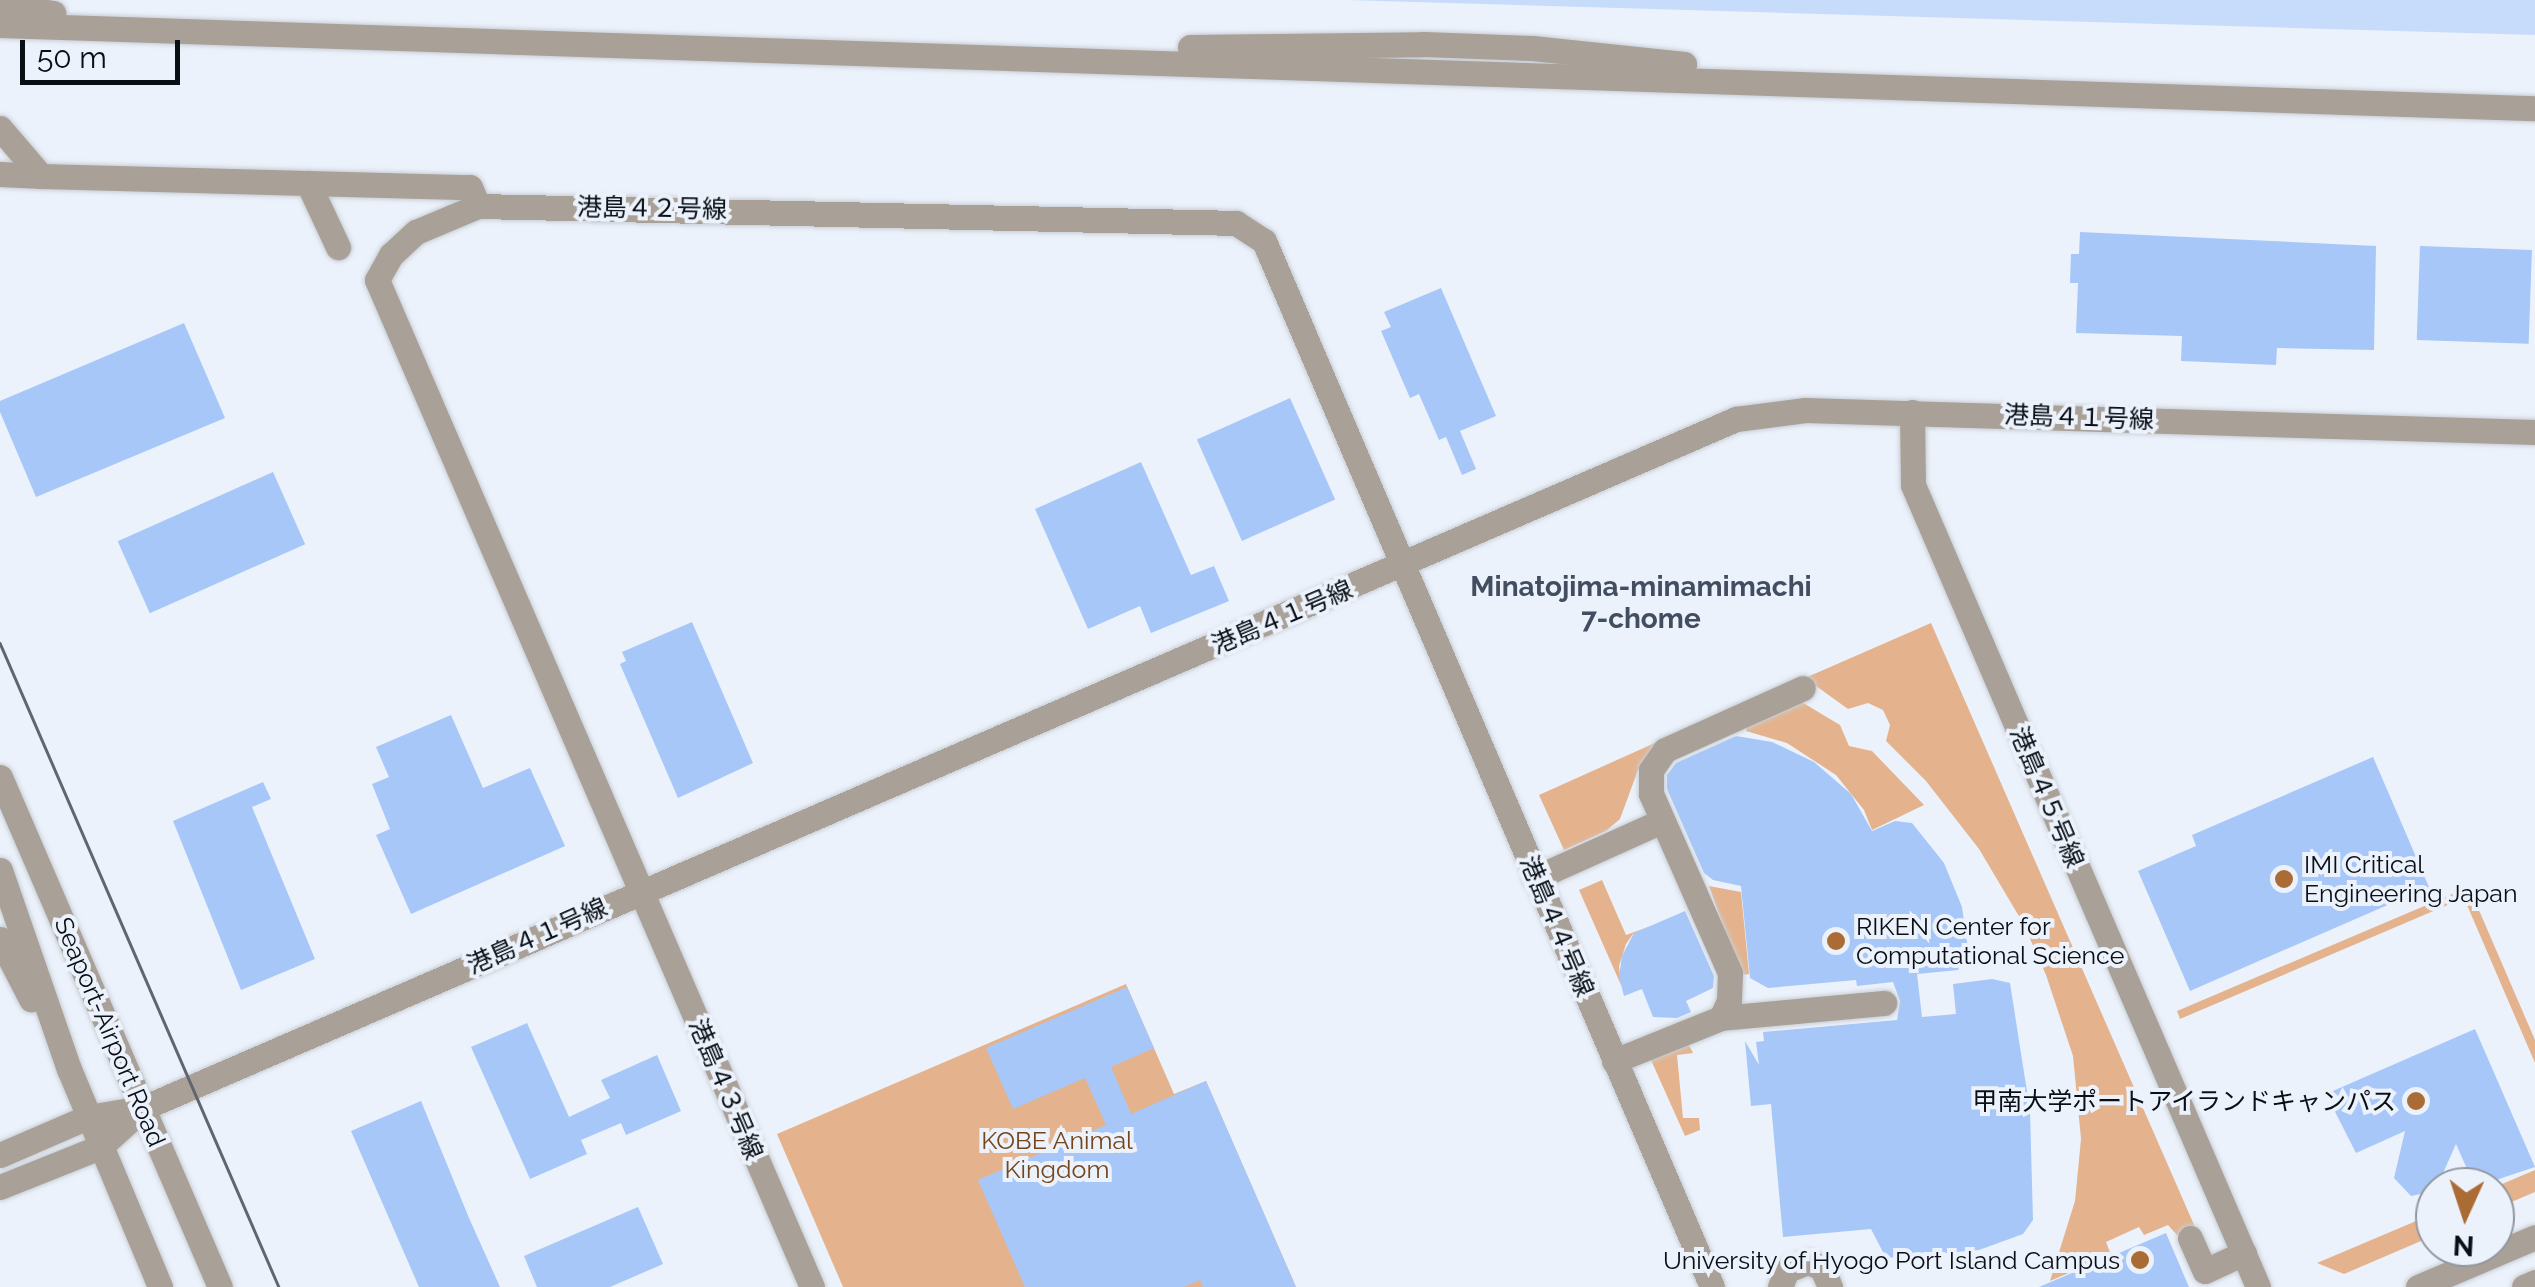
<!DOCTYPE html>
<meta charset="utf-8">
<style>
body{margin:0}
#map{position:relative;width:2535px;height:1287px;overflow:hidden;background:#ecf2fb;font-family:Raleway,"Noto Sans JP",sans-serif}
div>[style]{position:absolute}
.green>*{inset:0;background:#e4b38d}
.water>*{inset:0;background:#c7dbfa}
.building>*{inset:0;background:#a6c7f8;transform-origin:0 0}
.roads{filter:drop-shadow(0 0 2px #c8ced6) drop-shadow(0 0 2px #c8ced6)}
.minor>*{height:25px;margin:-12.5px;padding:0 12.5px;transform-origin:12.5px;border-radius:12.5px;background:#a9a098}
.tram>*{height:2.5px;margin:-1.25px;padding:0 1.25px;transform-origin:1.25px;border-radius:1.25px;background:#61666e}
.dots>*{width:28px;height:28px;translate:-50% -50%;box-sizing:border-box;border:5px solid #ecf2fb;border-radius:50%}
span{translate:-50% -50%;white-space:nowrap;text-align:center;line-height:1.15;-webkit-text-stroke:8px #ecf2fb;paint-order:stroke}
.street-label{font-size:25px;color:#0a0f16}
.poi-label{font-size:25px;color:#0a0f16}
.left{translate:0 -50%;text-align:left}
.right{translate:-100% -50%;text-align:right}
.park-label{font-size:25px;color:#75461b}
.neighbourhood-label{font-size:28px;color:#424e60;font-weight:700}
.north{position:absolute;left:2415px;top:1167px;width:100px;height:100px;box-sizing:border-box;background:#ecf2fb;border:2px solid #92979f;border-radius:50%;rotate:183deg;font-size:28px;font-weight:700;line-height:40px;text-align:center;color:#0a0f16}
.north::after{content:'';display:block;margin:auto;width:35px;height:45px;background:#ab6b34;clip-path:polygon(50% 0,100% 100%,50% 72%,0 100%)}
.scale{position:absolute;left:20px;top:40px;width:160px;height:45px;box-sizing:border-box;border:5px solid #0a0f16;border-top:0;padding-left:12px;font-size:30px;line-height:35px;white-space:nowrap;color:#0a0f16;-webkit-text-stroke:8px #ecf2fb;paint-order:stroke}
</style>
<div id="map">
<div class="green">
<div style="clip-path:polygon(1931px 623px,2195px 1227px,2177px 1235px,2168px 1225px,2144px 1235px,2139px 1227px,2106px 1242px,2111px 1255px,2050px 1281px,2075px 1201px,2081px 1139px,2073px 1056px,2046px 975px,2023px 923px,1979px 849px,1926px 781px,1886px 741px,1890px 725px,1883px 710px,1868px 703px,1848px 709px,1805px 678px)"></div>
<div style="clip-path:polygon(1800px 701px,1840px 725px,1849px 746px,1872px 751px,1924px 805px,1872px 830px,1864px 810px,1836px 775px,1787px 743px,1746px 731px,1747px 722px)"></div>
<div style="clip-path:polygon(1657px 742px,1638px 770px,1620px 819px,1606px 831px,1564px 850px,1539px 795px)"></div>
<div style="clip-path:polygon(1602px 880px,1626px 935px,1651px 926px,1633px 934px,1626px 944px,1619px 966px,1621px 985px,1579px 890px)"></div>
<div style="clip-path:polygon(1709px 886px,1741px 892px,1749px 974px,1741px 975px)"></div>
<div style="clip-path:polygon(2469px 887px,2535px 1040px,2535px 1063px,2464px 898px,2180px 1019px,2177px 1011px)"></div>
<div style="clip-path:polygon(1126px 984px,1174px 1094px,1206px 1081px,1296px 1287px,843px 1287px,777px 1134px)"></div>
<div style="clip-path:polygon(1688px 1043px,1693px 1053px,1677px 1055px,1683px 1118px,1699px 1118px,1700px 1130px,1685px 1136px,1651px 1060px)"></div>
<div style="clip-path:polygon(2535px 1170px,2535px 1192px,2495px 1209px,2495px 1187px)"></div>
<div style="clip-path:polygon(2435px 1213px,2435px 1235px,2344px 1274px,2317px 1263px)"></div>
</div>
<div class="water">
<div style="clip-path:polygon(1346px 0,2535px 0,2535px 35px)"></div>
</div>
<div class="building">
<div style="clip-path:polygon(2080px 232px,2376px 246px,2374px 350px,2277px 348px,2276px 365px,2181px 361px,2182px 336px,2076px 333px,2078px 283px,2070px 283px,2071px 254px,2079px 254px)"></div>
<div style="left:2420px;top:246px;width:112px;height:94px;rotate:2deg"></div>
<div style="clip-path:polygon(1441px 288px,1496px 416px,1460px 431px,1476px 469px,1462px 475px,1446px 437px,1439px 440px,1419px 394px,1410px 398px,1381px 331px,1391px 327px,1384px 312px)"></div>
<div style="clip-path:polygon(184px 323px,225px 418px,36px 497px,0 412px,0 401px)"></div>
<div style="left:1290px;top:398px;width:111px;height:102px;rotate:66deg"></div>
<div style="clip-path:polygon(1141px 462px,1191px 575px,1214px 566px,1229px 601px,1151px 633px,1140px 606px,1088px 629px,1035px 509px)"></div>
<div style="left:273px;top:472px;width:79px;height:170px;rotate:66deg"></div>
<div style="clip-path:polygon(692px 622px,753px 763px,678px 798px,620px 664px,626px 661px,622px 652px)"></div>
<div style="clip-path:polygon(451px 715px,483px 788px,530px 768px,565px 846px,411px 914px,376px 835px,390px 829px,372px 784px,389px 777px,376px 747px)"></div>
<div style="clip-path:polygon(1736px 736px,1772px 742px,1814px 762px,1851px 794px,1872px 831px,1895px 821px,1912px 823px,1944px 863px,1962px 907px,1968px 949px,1958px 970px,1917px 974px,1922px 1017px,1956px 1014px,1953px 984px,1992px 979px,2010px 983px,2030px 1111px,2033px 1220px,2023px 1234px,1979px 1250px,1886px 1258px,1871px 1229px,1783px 1237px,1771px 1104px,1751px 1106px,1745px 1041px,1759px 1065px,1756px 1042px,1764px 1041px,1763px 1032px,1897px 1020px,1900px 1001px,1893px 982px,1857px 986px,1856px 980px,1768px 988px,1750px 978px,1741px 886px,1713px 880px,1704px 873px,1667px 789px,1667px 775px,1676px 763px)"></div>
<div style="clip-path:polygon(2373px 757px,2429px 887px,2190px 991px,2138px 871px,2196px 846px,2192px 835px)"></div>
<div style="clip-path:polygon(263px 782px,271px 799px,252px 807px,315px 959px,241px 990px,173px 821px)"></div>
<div style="clip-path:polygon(1685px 911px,1714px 976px,1713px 988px,1686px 1001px,1691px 1012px,1677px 1018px,1653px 1017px,1642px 989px,1624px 996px,1619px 977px,1622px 956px,1634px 933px)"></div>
<div style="clip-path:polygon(1127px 987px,1154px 1048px,1111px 1067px,1131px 1114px,1206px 1081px,1296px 1287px,1203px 1287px,1200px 1280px,1183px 1287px,1025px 1287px,978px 1180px,1106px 1125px,1085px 1078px,1013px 1109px,986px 1048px)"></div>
<div style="clip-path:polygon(527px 1023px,569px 1117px,610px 1098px,601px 1080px,657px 1055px,681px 1111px,626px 1135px,621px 1123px,581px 1140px,587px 1154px,530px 1179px,471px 1047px)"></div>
<div style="clip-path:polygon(2475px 1029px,2535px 1167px,2475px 1187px,2456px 1144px,2435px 1191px,2411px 1196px,2394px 1178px,2405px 1131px,2356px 1153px,2326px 1094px)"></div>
<div style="clip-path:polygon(421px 1101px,469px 1218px,500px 1287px,419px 1287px,351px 1131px)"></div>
<div style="clip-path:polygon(638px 1207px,663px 1264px,610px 1287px,537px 1287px,524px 1256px)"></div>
<div style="clip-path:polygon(2166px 1233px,2189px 1287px,2039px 1287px)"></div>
</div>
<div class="roads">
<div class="minor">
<div style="left:0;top:5px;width:54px;rotate:8.6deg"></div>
<div style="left:0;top:25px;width:2536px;rotate:1.88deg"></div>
<div style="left:1190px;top:47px;width:233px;rotate:-0.7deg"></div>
<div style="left:1423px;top:44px;width:109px;rotate:2.1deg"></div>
<div style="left:1532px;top:48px;width:153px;rotate:6deg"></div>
<div style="left:0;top:128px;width:63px;rotate:49.5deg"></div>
<div style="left:41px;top:176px;width:429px;rotate:1.5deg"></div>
<div style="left:470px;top:187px;width:21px;rotate:67deg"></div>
<div style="left:0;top:174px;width:41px;rotate:2.8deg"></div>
<div style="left:308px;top:183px;width:71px;rotate:64.9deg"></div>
<div style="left:1912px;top:412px;width:73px;rotate:89.2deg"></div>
<div style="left:1913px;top:485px;width:873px;rotate:66.72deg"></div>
<div style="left:0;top:777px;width:555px;rotate:66.67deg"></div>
<div style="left:0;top:870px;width:211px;rotate:70.9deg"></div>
<div style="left:69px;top:1069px;width:236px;rotate:67.3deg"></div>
<div style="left:1535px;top:878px;width:139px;rotate:-24.2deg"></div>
<div style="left:0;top:939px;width:68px;rotate:62.7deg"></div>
<div style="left:1721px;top:1018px;width:19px;rotate:-65deg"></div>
<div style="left:1729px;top:1001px;width:28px;rotate:-88deg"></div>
<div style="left:1730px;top:973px;width:196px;rotate:-113.8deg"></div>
<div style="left:1651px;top:794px;width:24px;rotate:-90deg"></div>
<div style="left:1651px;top:770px;width:24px;rotate:-55deg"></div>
<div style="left:1665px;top:750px;width:151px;rotate:-24.2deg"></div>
<div style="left:1614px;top:1061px;width:115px;rotate:-21.9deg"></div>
<div style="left:1721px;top:1018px;width:164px;rotate:-5.3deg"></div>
<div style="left:0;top:1155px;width:96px;rotate:-23.4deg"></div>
<div style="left:88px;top:1117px;width:56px;rotate:-9.3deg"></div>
<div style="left:143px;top:1108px;width:1736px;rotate:-23.39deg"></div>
<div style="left:1736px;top:419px;width:70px;rotate:-7.4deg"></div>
<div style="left:1805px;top:410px;width:730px;rotate:1.73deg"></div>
<div style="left:0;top:1187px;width:108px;rotate:-21.8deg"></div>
<div style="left:100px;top:1147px;width:58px;rotate:-42.2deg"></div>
<div style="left:2190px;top:1238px;width:36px;rotate:66deg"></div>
<div style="left:2205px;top:1271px;width:43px;rotate:-24.8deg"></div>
<div style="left:812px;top:1287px;width:1097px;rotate:-113.36deg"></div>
<div style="left:377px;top:280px;width:29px;rotate:-61deg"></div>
<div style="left:391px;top:255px;width:34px;rotate:-43deg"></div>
<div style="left:416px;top:232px;width:67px;rotate:-22.8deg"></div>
<div style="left:478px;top:206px;width:758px;rotate:1.28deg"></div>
<div style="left:1236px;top:223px;width:33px;rotate:33deg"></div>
<div style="left:1264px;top:241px;width:1138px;rotate:66.81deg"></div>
<div style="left:1780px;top:1287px;width:18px;rotate:-68deg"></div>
<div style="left:1787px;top:1270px;width:22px;rotate:-21deg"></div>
<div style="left:1808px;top:1262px;width:15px;rotate:23deg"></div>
<div style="left:1822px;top:1268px;width:21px;rotate:67deg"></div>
<div style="left:2418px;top:1287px;width:127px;rotate:-23.1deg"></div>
<div style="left:2524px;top:1287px;width:12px;rotate:-24deg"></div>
</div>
</div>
<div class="tram">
<div style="left:0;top:643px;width:702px;rotate:66.58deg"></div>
</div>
<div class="dots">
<div style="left:2284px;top:879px;background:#ab6b34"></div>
<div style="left:1836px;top:941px;background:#ab6b34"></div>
<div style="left:2416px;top:1101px;background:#ab6b34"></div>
<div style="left:2140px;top:1260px;background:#ab6b34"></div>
</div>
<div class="street-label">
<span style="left:652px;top:208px;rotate:1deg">港島４２号線</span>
<span style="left:2079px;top:417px;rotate:2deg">港島４１号線</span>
<span style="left:1282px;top:617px;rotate:-23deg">港島４１号線</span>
<span style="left:2047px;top:797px;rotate:67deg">港島４５号線</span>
<span style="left:1557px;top:926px;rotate:67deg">港島４４号線</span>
<span style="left:537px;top:936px;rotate:-24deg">港島４１号線</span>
<span style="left:110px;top:1032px;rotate:67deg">Seaport-Airport Road</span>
<span style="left:726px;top:1089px;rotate:67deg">港島４３号線</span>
</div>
<div class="poi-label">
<span class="left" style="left:2304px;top:879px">IMI Critical<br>Engineering Japan</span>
<span class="left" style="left:1856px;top:941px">RIKEN Center for<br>Computational Science</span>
<span class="right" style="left:2396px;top:1101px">甲南大学ポートアイランドキャンパス</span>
<span class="right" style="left:2120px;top:1260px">University of Hyogo Port Island Campus</span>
</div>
<div class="park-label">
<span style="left:1057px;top:1155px">KOBE Animal<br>Kingdom</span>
</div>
<div class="neighbourhood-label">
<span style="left:1641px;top:603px">Minatojima-minamimachi<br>7-chome</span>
</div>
<div class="north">N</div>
<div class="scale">50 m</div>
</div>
